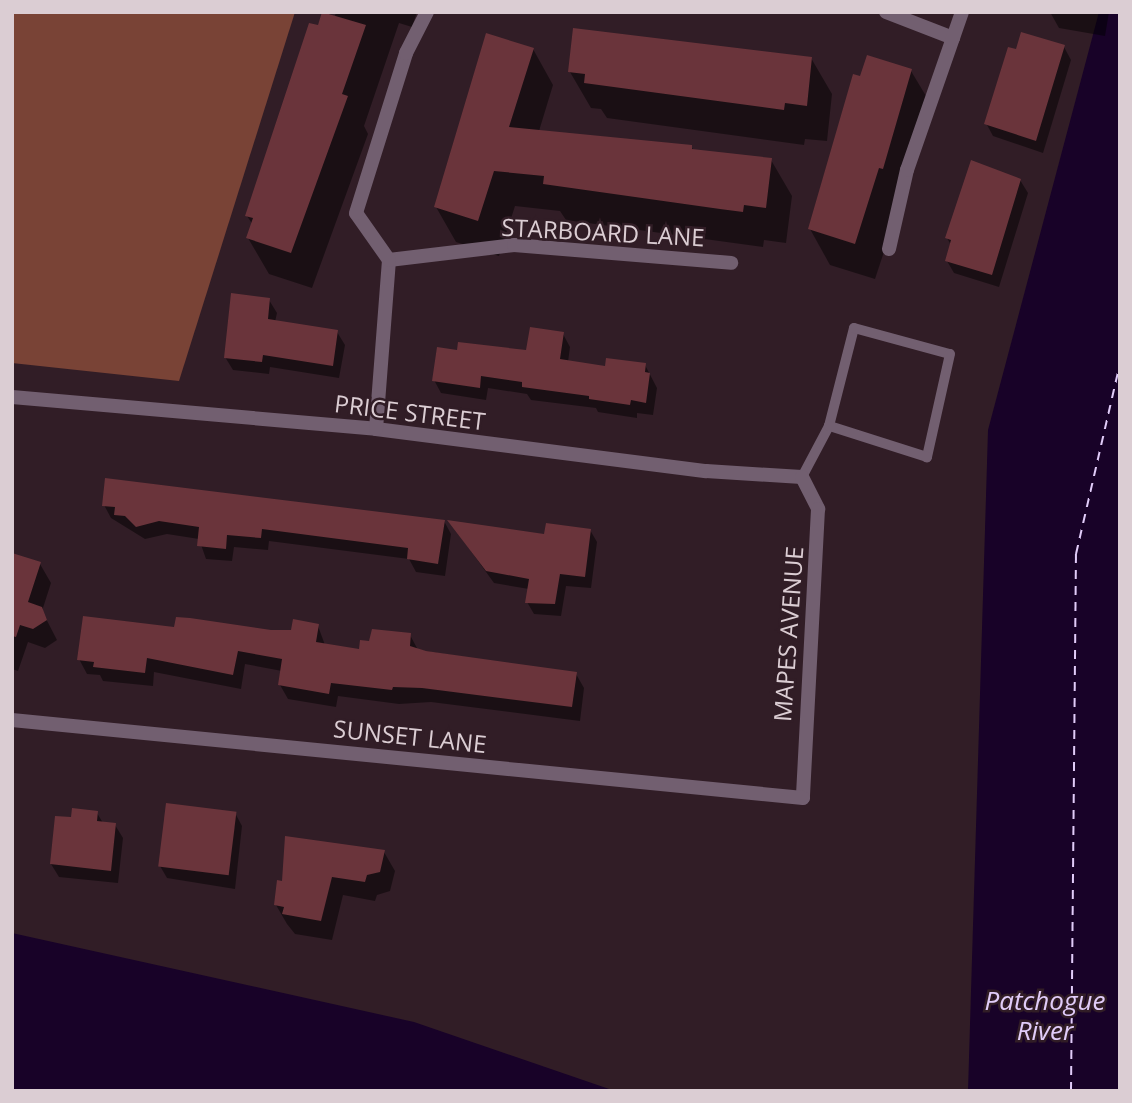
<!DOCTYPE html>
<style>
body{margin:0}
#map{position:relative;width:1132px;height:1103px;overflow:hidden;background:#311d26;font-family:"Open Sans",sans-serif}
div>[style]{position:absolute}
.forest>*{inset:0;background:#794336}
.water>*{inset:0;background:#180228}
.shadow>*{inset:0;background:#0007}
.ferry>*{height:2px;margin-top:-1px;transform-origin:0;background:repeating-linear-gradient(90deg,#e1ccf9 0 9px,transparent 0 16px)}
.building>*{inset:0;background:#6a343b;transform-origin:0 0}
.service>*{height:10px;margin:-5px;padding:0 5px;transform-origin:5px;border-radius:5px;background:#725f70}
.minor>*{height:14px;margin:-7px;padding:0 7px;transform-origin:7px;border-radius:7px;background:#725f70}
span{translate:-50% -50%;white-space:nowrap;text-align:center;line-height:1.15;-webkit-text-stroke:5px #311d26;paint-order:stroke}
.street-label{font-size:24px;color:#dbcdd3}
.water-label{font-size:26px;color:#e1ccf9;font-style:italic}
.frame{position:absolute;inset:0;border:14px solid #dbcdd3;pointer-events:none}
</style>
<div id="map">
<div class="forest">
<div style="clip-path:polygon(12px 12px,295px 12px,179px 381px,12px 363px)"></div>
</div>
<div class="water">
<div style="clip-path:polygon(1099px 12px,1120px 12px,1120px 1091px,968px 1091px,988px 430px)"></div>
<div style="clip-path:polygon(12px 933px,414px 1022px,615px 1091px,12px 1091px)"></div>
</div>
<div class="shadow">
<div style="clip-path:polygon(324px 12px,335px 16px,336px 12px,417px 12px,412px 27px,399px 23px,364px 126px,368px 134px,312px 288px,269px 274px,248px 238px,253px 225px,247px 216px)"></div>
<div style="clip-path:polygon(1050px 12px,1109px 12px,1105px 36px,1059px 28px)"></div>
<div style="clip-path:polygon(1064px 47px,1071px 60px,1043px 153px,993px 136px,986px 123px,1018px 51px)"></div>
<div style="clip-path:polygon(533px 49px,553px 85px,539px 131px,691px 146px,694px 151px,771px 160px,792px 196px,786px 243px,764px 240px,763px 247px,566px 220px,560px 211px,515px 206px,499px 256px,456px 242px,436px 207px)"></div>
<div style="clip-path:polygon(811px 58px,832px 94px,827px 141px,805px 139px,804px 145px,607px 118px,601px 109px,591px 108px,570px 72px)"></div>
<div style="clip-path:polygon(911px 71px,932px 106px,875px 279px,830px 265px,810px 229px)"></div>
<div style="clip-path:polygon(1020px 180px,1028px 193px,999px 287px,954px 273px,947px 261px,951px 245px,947px 238px)"></div>
<div style="clip-path:polygon(269px 300px,277px 313px,275px 322px,337px 332px,345px 345px,339px 378px,270px 367px,269px 374px,233px 370px,225px 357px)"></div>
<div style="clip-path:polygon(563px 334px,570px 347px,568px 362px,606px 368px,645px 365px,657px 388px,653px 415px,637px 413px,637px 418px,598px 412px,596px 408px,531px 400px,527px 394px,488px 388px,486px 400px,441px 393px,434px 380px,459px 352px,528px 352px)"></div>
<div style="clip-path:polygon(104px 505px,444px 521px,451px 534px,445px 576px,416px 572px,409px 559px,269px 541px,268px 550px,234px 547px,232px 561px,206px 559px,199px 539px,167px 534px,145px 539px,111px 518px)"></div>
<div style="clip-path:polygon(450px 522px,546px 536px,590px 530px,597px 542px,591px 588px,566px 586px,561px 616px,534px 614px,527px 602px,529px 589px,494px 583px)"></div>
<div style="clip-path:polygon(12px 555px,40px 564px,51px 583px,42px 611px,57px 640px,45px 648px,28px 642px,18px 671px,12px 669px)"></div>
<div style="clip-path:polygon(318px 626px,325px 645px,360px 651px,371px 643px,410px 635px,418px 650px,576px 674px,584px 688px,580px 721px,431px 702px,399px 704px,338px 696px,336px 707px,288px 699px,280px 685px,282px 671px,245px 664px,241px 689px,154px 672px,153px 686px,103px 681px,100px 675px,87px 674px,79px 659px,175px 629px,292px 632px)"></div>
<div style="clip-path:polygon(97px 813px,103px 823px,115px 825px,123px 838px,118px 883px,59px 877px,51px 864px,72px 819px)"></div>
<div style="clip-path:polygon(235px 813px,242px 826px,235px 889px,167px 878px,160px 866px)"></div>
<div style="clip-path:polygon(384px 852px,395px 871px,390px 891px,377px 895px,375px 901px,343px 895px,332px 940px,295px 934px,287px 924px,276px 905px,283px 883px)"></div>
</div>
<div class="ferry">
<div style="left:1071px;top:1091px;width:537px;rotate:-89.47deg"></div>
<div style="left:1076px;top:554px;width:196px;rotate:-77deg"></div>
</div>
<div class="building">
<div style="clip-path:polygon(322px 12px,366px 25px,342px 94px,348px 96px,291px 253px,246px 238px,253px 218px,245px 216px,309px 23px,318px 25px)"></div>
<div style="clip-path:polygon(573px 28px,812px 57px,807px 106px,785px 103px,784px 110px,584px 83px,585px 74px,568px 72px)"></div>
<div style="clip-path:polygon(1021px 32px,1065px 45px,1036px 141px,984px 124px,1008px 47px,1016px 49px)"></div>
<div style="clip-path:polygon(486px 33px,534px 48px,509px 127px,692px 145px,692px 149px,772px 158px,766px 208px,744px 205px,743px 212px,720px 209px,543px 184px,544px 176px,494px 171px,478px 221px,434px 207px)"></div>
<div style="clip-path:polygon(867px 55px,912px 69px,883px 169px,879px 168px,855px 244px,808px 229px,853px 74px,860px 76px)"></div>
<div style="clip-path:polygon(971px 160px,1021px 179px,992px 275px,945px 261px,951px 240px,945px 238px)"></div>
<div style="clip-path:polygon(231px 293px,270px 298px,268px 319px,338px 330px,333px 366px,263px 355px,262px 362px,224px 358px)"></div>
<div style="clip-path:polygon(530px 327px,564px 332px,560px 359px,605px 366px,606px 358px,646px 363px,645px 372px,650px 373px,646px 403px,631px 400px,630px 405px,589px 399px,589px 396px,522px 387px,522px 382px,481px 376px,480px 388px,432px 381px,437px 347px,457px 350px,458px 342px,526px 350px)"></div>
<div style="clip-path:polygon(105px 478px,445px 520px,438px 564px,407px 559px,408px 548px,262px 529px,261px 538px,227px 535px,226px 549px,197px 546px,199px 527px,159px 521px,136px 527px,125px 516px,114px 515px,115px 507px,102px 506px)"></div>
<div style="clip-path:polygon(447px 520px,544px 534px,546px 523px,591px 529px,585px 577px,560px 574px,555px 604px,525px 603px,529px 579px,486px 571px)"></div>
<div style="clip-path:polygon(12px 553px,41px 562px,28px 602px,42px 607px,47px 620px,33px 629px,20px 625px,16px 637px,12px 636px)"></div>
<div style="clip-path:polygon(83px 616px,174px 627px,176px 617px,190px 618px,271px 630px,291px 630px,293px 619px,319px 624px,316px 642px,359px 649px,360px 640px,369px 641px,372px 629px,411px 633px,410px 646px,426px 651px,577px 672px,572px 707px,422px 688px,393px 687px,392px 690px,331px 683px,329px 694px,278px 685px,282px 659px,238px 651px,233px 675px,147px 658px,145px 673px,93px 667px,94px 662px,77px 660px)"></div>
<div style="left:166px;top:803px;width:71px;height:64px;rotate:7deg"></div>
<div style="clip-path:polygon(72px 808px,98px 811px,97px 821px,116px 823px,111px 871px,50px 864px,55px 816px,71px 817px)"></div>
<div style="clip-path:polygon(285px 836px,385px 850px,380px 872px,367px 875px,365px 882px,332px 877px,321px 921px,282px 914px,284px 907px,274px 905px,277px 880px,282px 881px)"></div>
</div>
<div class="service">
<div style="left:802px;top:477px;width:58px;rotate:-62.1deg"></div>
<div style="left:829px;top:426px;width:101px;rotate:-75.7deg"></div>
<div style="left:854px;top:328px;width:99px;rotate:15.2deg"></div>
<div style="left:950px;top:354px;width:106px;rotate:102.6deg"></div>
<div style="left:927px;top:457px;width:103px;rotate:-162.4deg"></div>
</div>
<div class="minor">
<div style="left:886px;top:12px;width:72px;rotate:21.2deg"></div>
<div style="left:889px;top:249px;width:81px;rotate:-77.2deg"></div>
<div style="left:907px;top:170px;width:167px;rotate:-70.8deg"></div>
<div style="left:389px;top:260px;width:126px;rotate:-6.8deg"></div>
<div style="left:514px;top:245px;width:218px;rotate:4.7deg"></div>
<div style="left:12px;top:397px;width:365px;rotate:5deg"></div>
<div style="left:376px;top:429px;width:333px;rotate:7.3deg"></div>
<div style="left:706px;top:471px;width:96px;rotate:3.6deg"></div>
<div style="left:802px;top:477px;width:36px;rotate:63deg"></div>
<div style="left:818px;top:509px;width:289px;rotate:93deg"></div>
<div style="left:803px;top:798px;width:795px;rotate:-174.37deg"></div>
<div style="left:376px;top:429px;width:169px;rotate:-85.6deg"></div>
<div style="left:389px;top:260px;width:57px;rotate:-125.1deg"></div>
<div style="left:356px;top:213px;width:168px;rotate:-72.6deg"></div>
<div style="left:406px;top:53px;width:46px;rotate:-62.9deg"></div>
</div>
<div class="street-label">
<span style="left:603px;top:232px;rotate:3deg">STARBOARD LANE</span>
<span style="left:410px;top:412px;rotate:7deg">PRICE STREET</span>
<span style="left:788px;top:634px;rotate:-86deg">MAPES AVENUE</span>
<span style="left:410px;top:736px;rotate:6deg">SUNSET LANE</span>
</div>
<div class="water-label">
<span style="left:1045px;top:1016px">Patchogue<br>River</span>
</div>
<div class="frame"></div>
</div>
